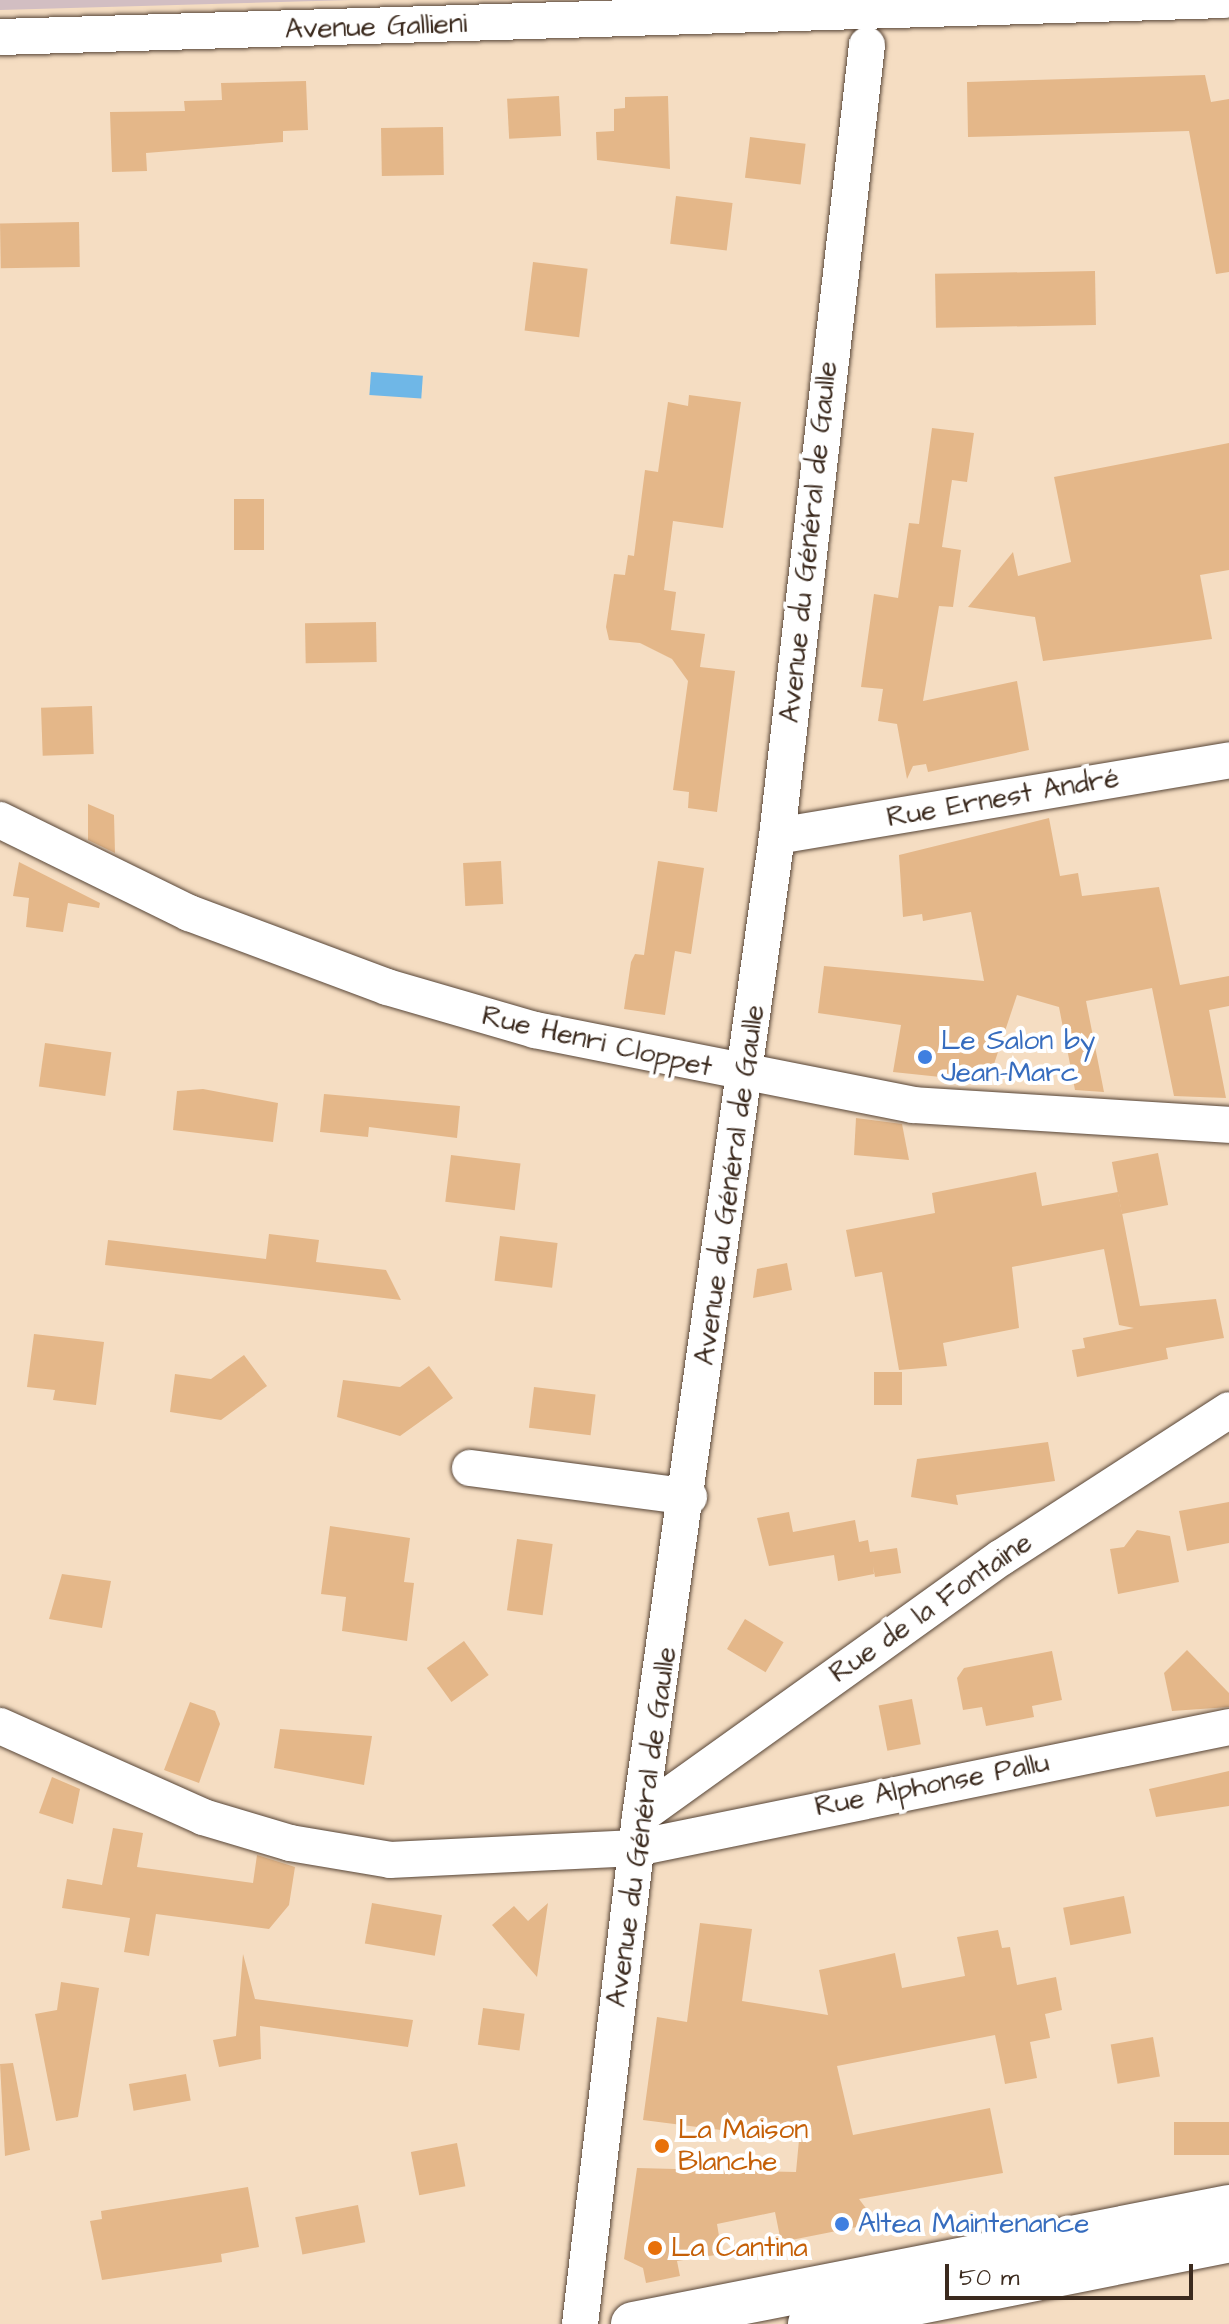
<!DOCTYPE html>
<meta charset="utf-8">
<style>
body{margin:0}
#map{position:relative;width:1229px;height:2324px;overflow:hidden;background:#f5ddc2;font-family:"Architects Daughter",sans-serif}
div>[style]{position:absolute}
.industrial>*{inset:0;background:#d2bec2}
.water>*{inset:0;background:#6fb7e7;transform-origin:0 0}
.building>*{inset:0;background:#e4b789;transform-origin:0 0}
.roads{filter:drop-shadow(0 0 2px #574537) drop-shadow(0 0 2px #574537)}
.minor>*{height:36px;margin:-18px;padding:0 18px;transform-origin:18px;border-radius:18px;background:#fff}
.major>*{height:44px;margin:-22px;padding:0 22px;transform-origin:22px;border-radius:22px;background:#fff}
.dots>*{width:22px;height:22px;translate:-50% -50%;box-sizing:border-box;border:4px solid #fff;border-radius:50%}
span{translate:-50% -50%;white-space:nowrap;text-align:center;line-height:1.15;-webkit-text-stroke:8px #fff;paint-order:stroke}
.street-label{font-size:28px;color:#3b2a1e}
.shop-label{font-size:28px;color:#366cbe}
.left{translate:0 -50%;text-align:left}
.food-label{font-size:28px;color:#c56008}
.scale{position:absolute;left:945px;top:2264px;width:248px;height:36px;box-sizing:border-box;border:4px solid #3b2a1e;border-top:0;padding-left:10px;font-size:24px;line-height:28px;white-space:nowrap;color:#3b2a1e;-webkit-text-stroke:6px #fff;paint-order:stroke}
</style>
<div id="map">
<div class="industrial">
<div style="clip-path:polygon(0 0,351px 0,0 10px)"></div>
</div>
<div class="water">
<div style="left:371px;top:372px;width:52px;height:23px;rotate:4deg"></div>
</div>
<div class="building">
<div style="clip-path:polygon(1205px 75px,1211px 102px,1229px 99px,1229px 272px,1216px 274px,1189px 131px,968px 137px,967px 82px)"></div>
<div style="clip-path:polygon(306px 81px,308px 130px,283px 131px,283px 142px,146px 153px,147px 171px,112px 172px,110px 112px,185px 111px,184px 101px,222px 100px,221px 83px)"></div>
<div style="left:559px;top:96px;width:40px;height:52px;rotate:87deg"></div>
<div style="clip-path:polygon(668px 96px,670px 169px,597px 160px,596px 132px,614px 131px,614px 109px,625px 108px,625px 97px)"></div>
<div style="left:443px;top:127px;width:48px;height:62px;rotate:89deg"></div>
<div style="left:750px;top:137px;width:56px;height:41px;rotate:7deg"></div>
<div style="left:676px;top:196px;width:57px;height:48px;rotate:7deg"></div>
<div style="left:79px;top:222px;width:45px;height:79px;rotate:89deg"></div>
<div style="left:533px;top:262px;width:55px;height:69px;rotate:7deg"></div>
<div style="left:1095px;top:271px;width:54px;height:160px;rotate:89deg"></div>
<div style="clip-path:polygon(689px 395px,741px 402px,723px 528px,673px 521px,664px 590px,676px 592px,671px 630px,705px 634px,700px 667px,735px 671px,717px 812px,688px 808px,689px 792px,673px 790px,688px 681px,672px 659px,640px 643px,609px 640px,606px 627px,614px 574px,625px 575px,628px 555px,634px 556px,645px 470px,658px 472px,668px 402px,688px 406px)"></div>
<div style="clip-path:polygon(932px 428px,974px 433px,967px 482px,952px 480px,942px 547px,961px 550px,953px 607px,939px 606px,923px 701px,1017px 681px,1029px 750px,928px 772px,926px 764px,913px 766px,907px 779px,897px 724px,878px 721px,883px 689px,861px 687px,874px 594px,898px 598px,909px 523px,919px 524px)"></div>
<div style="clip-path:polygon(1229px 443px,1229px 570px,1200px 575px,1212px 639px,1043px 661px,1035px 617px,968px 607px,1013px 552px,1018px 576px,1071px 562px,1054px 477px)"></div>
<div style="left:234px;top:499px;width:30px;height:51px"></div>
<div style="left:376px;top:622px;width:40px;height:71px;rotate:89deg"></div>
<div style="left:92px;top:706px;width:48px;height:51px;rotate:88deg"></div>
<div style="clip-path:polygon(88px 804px,114px 815px,115px 853px,88px 840px)"></div>
<div style="clip-path:polygon(1049px 818px,1060px 876px,1078px 873px,1082px 896px,1159px 887px,1180px 985px,1229px 976px,1229px 1006px,1209px 1010px,1226px 1098px,1174px 1096px,1152px 988px,1086px 1001px,1104px 1092px,1075px 1090px,1059px 1007px,1017px 995px,988px 1082px,893px 1072px,901px 1025px,818px 1013px,824px 966px,984px 981px,971px 912px,923px 921px,922px 914px,903px 917px,899px 855px)"></div>
<div style="left:501px;top:861px;width:43px;height:38px;rotate:87deg"></div>
<div style="clip-path:polygon(658px 861px,704px 868px,691px 954px,675px 951px,665px 1015px,624px 1009px,631px 962px,635px 954px,644px 955px)"></div>
<div style="clip-path:polygon(19px 862px,100px 903px,99px 908px,68px 903px,63px 932px,26px 927px,29px 898px,13px 896px)"></div>
<div style="left:45px;top:1043px;width:67px;height:44px;rotate:8deg"></div>
<div style="clip-path:polygon(203px 1089px,278px 1103px,273px 1142px,173px 1130px,177px 1091px)"></div>
<div style="clip-path:polygon(324px 1094px,460px 1106px,457px 1138px,369px 1127px,368px 1137px,320px 1132px)"></div>
<div style="clip-path:polygon(856px 1118px,902px 1124px,909px 1160px,854px 1155px)"></div>
<div style="left:1158px;top:1153px;width:53px;height:47px;rotate:79deg"></div>
<div style="left:451px;top:1155px;width:70px;height:47px;rotate:7deg"></div>
<div style="clip-path:polygon(1036px 1172px,1042px 1206px,1118px 1192px,1140px 1306px,1216px 1299px,1224px 1338px,1166px 1348px,1168px 1359px,1077px 1377px,1072px 1350px,1085px 1348px,1083px 1338px,1134px 1328px,1119px 1325px,1104px 1249px,1012px 1267px,1019px 1328px,943px 1343px,947px 1366px,899px 1370px,882px 1272px,855px 1277px,846px 1230px,935px 1213px,932px 1193px)"></div>
<div style="clip-path:polygon(269px 1234px,319px 1240px,316px 1262px,386px 1270px,401px 1300px,105px 1265px,108px 1240px,266px 1259px)"></div>
<div style="left:500px;top:1236px;width:58px;height:45px;rotate:7deg"></div>
<div style="clip-path:polygon(787px 1263px,792px 1290px,753px 1298px,757px 1269px)"></div>
<div style="clip-path:polygon(34px 1334px,104px 1342px,96px 1405px,53px 1400px,55px 1390px,27px 1387px)"></div>
<div style="clip-path:polygon(244px 1355px,267px 1386px,221px 1420px,170px 1412px,175px 1374px,211px 1379px)"></div>
<div style="clip-path:polygon(429px 1366px,453px 1398px,400px 1436px,337px 1417px,343px 1380px,400px 1387px)"></div>
<div style="left:874px;top:1372px;width:28px;height:33px"></div>
<div style="left:534px;top:1387px;width:62px;height:41px;rotate:7deg"></div>
<div style="clip-path:polygon(1048px 1442px,1055px 1481px,956px 1495px,958px 1505px,911px 1497px,917px 1459px)"></div>
<div style="clip-path:polygon(1229px 1502px,1229px 1543px,1187px 1551px,1179px 1511px)"></div>
<div style="clip-path:polygon(789px 1512px,793px 1532px,855px 1520px,859px 1542px,868px 1540px,870px 1552px,897px 1548px,901px 1573px,875px 1577px,873px 1566px,874px 1574px,838px 1581px,834px 1555px,769px 1566px,757px 1518px)"></div>
<div style="clip-path:polygon(330px 1526px,410px 1538px,404px 1582px,414px 1583px,407px 1641px,342px 1631px,346px 1597px,321px 1594px)"></div>
<div style="clip-path:polygon(1137px 1530px,1170px 1536px,1179px 1582px,1118px 1594px,1110px 1549px,1124px 1547px)"></div>
<div style="left:517px;top:1539px;width:36px;height:72px;rotate:8deg"></div>
<div style="clip-path:polygon(62px 1574px,111px 1581px,102px 1628px,49px 1619px)"></div>
<div style="left:745px;top:1619px;width:45px;height:35px;rotate:31deg"></div>
<div style="left:464px;top:1641px;width:42px;height:46px;rotate:54deg"></div>
<div style="clip-path:polygon(1187px 1650px,1229px 1693px,1229px 1707px,1172px 1711px,1164px 1673px)"></div>
<div style="clip-path:polygon(1052px 1651px,1062px 1700px,1032px 1706px,1034px 1717px,986px 1726px,982px 1707px,963px 1710px,957px 1678px,964px 1668px)"></div>
<div style="left:912px;top:1699px;width:46px;height:34px;rotate:79deg"></div>
<div style="clip-path:polygon(190px 1702px,215px 1711px,220px 1724px,199px 1783px,164px 1770px)"></div>
<div style="clip-path:polygon(280px 1729px,372px 1736px,364px 1785px,274px 1768px)"></div>
<div style="clip-path:polygon(1229px 1771px,1229px 1806px,1156px 1817px,1149px 1789px)"></div>
<div style="clip-path:polygon(52px 1777px,80px 1789px,73px 1824px,39px 1813px)"></div>
<div style="clip-path:polygon(113px 1828px,143px 1833px,137px 1867px,253px 1883px,257px 1855px,295px 1867px,289px 1905px,269px 1929px,156px 1914px,149px 1956px,124px 1952px,130px 1918px,62px 1908px,67px 1879px,102px 1885px)"></div>
<div style="left:1124px;top:1896px;width:38px;height:62px;rotate:79deg"></div>
<div style="left:372px;top:1903px;width:71px;height:41px;rotate:10deg"></div>
<div style="clip-path:polygon(548px 1903px,537px 1977px,492px 1925px,514px 1906px,528px 1921px)"></div>
<div style="clip-path:polygon(700px 1923px,752px 1929px,742px 2001px,828px 2015px,819px 1970px,895px 1953px,902px 1988px,965px 1976px,957px 1937px,998px 1930px,1002px 1948px,1010px 1947px,1017px 1985px,1056px 1977px,1062px 2010px,1045px 2014px,1050px 2038px,1030px 2042px,1037px 2078px,1005px 2084px,995px 2035px,837px 2066px,853px 2135px,990px 2108px,1003px 2173px,859px 2199px,877px 2223px,781px 2242px,775px 2212px,717px 2224px,722px 2254px,677px 2261px,680px 2276px,646px 2283px,643px 2268px,624px 2259px,637px 2168px,796px 2172px,799px 2140px,643px 2120px,657px 2017px,687px 2022px)"></div>
<div style="clip-path:polygon(243px 1954px,255px 1999px,413px 2020px,408px 2047px,260px 2026px,261px 2059px,219px 2067px,213px 2040px,236px 2036px)"></div>
<div style="clip-path:polygon(61px 1982px,99px 1988px,78px 2117px,56px 2121px,35px 2014px,57px 2010px)"></div>
<div style="left:483px;top:2008px;width:42px;height:37px;rotate:8deg"></div>
<div style="left:1153px;top:2037px;width:40px;height:43px;rotate:80deg"></div>
<div style="clip-path:polygon(13px 2063px,30px 2150px,5px 2156px,0 2064px)"></div>
<div style="left:186px;top:2074px;width:27px;height:58px;rotate:80deg"></div>
<div style="left:1229px;top:2122px;width:33px;height:55px;rotate:90deg"></div>
<div style="left:457px;top:2143px;width:44px;height:47px;rotate:79deg"></div>
<div style="clip-path:polygon(248px 2187px,259px 2247px,221px 2254px,222px 2262px,102px 2280px,90px 2221px,102px 2219px,101px 2211px)"></div>
<div style="left:358px;top:2205px;width:38px;height:64px;rotate:79deg"></div>
</div>
<div class="roads">
<div class="minor">
<div style="left:0;top:37px;width:1224px;rotate:-1.73deg"></div>
<div style="left:0;top:820px;width:211px;rotate:26.2deg"></div>
<div style="left:189px;top:913px;width:211px;rotate:20.5deg"></div>
<div style="left:387px;top:987px;width:154px;rotate:16.2deg"></div>
<div style="left:535px;top:1030px;width:385px;rotate:11.2deg"></div>
<div style="left:913px;top:1105px;width:317px;rotate:3.6deg"></div>
<div style="left:777px;top:836px;width:458px;rotate:-9.5deg"></div>
<div style="left:470px;top:1468px;width:221px;rotate:7.5deg"></div>
<div style="left:0;top:1726px;width:222px;rotate:24.1deg"></div>
<div style="left:203px;top:1817px;width:91px;rotate:16.6deg"></div>
<div style="left:290px;top:1843px;width:101px;rotate:9.6deg"></div>
<div style="left:390px;top:1860px;width:246px;rotate:-2.8deg"></div>
<div style="left:636px;top:1848px;width:605px;rotate:-11.53deg"></div>
<div style="left:640px;top:1816px;width:445px;rotate:-35.6deg"></div>
<div style="left:1002px;top:1557px;width:270px;rotate:-32.9deg"></div>
<div style="left:580px;top:2324px;width:512px;rotate:-83.26deg"></div>
<div style="left:640px;top:1816px;width:990px;rotate:-82.04deg"></div>
<div style="left:777px;top:836px;width:796px;rotate:-83.51deg"></div>
</div>
<div class="major">
<div style="left:633px;top:2324px;width:607px;rotate:-11.11deg"></div>
<div style="left:810px;top:2324px;width:427px;rotate:-11.3deg"></div>
</div>
</div>
<div class="dots">
<div style="left:925px;top:1057px;background:#3f7fe0"></div>
<div style="left:662px;top:2146px;background:#e8710a"></div>
<div style="left:842px;top:2224px;background:#3f7fe0"></div>
<div style="left:655px;top:2248px;background:#e8710a"></div>
</div>
<div class="street-label">
<span style="left:376px;top:27px;rotate:-2deg">Avenue Gallieni</span>
<span style="left:809px;top:542px;rotate:-84deg">Avenue du Général de Gaulle</span>
<span style="left:1003px;top:798px;rotate:-10deg">Rue Ernest André</span>
<span style="left:597px;top:1042px;rotate:13deg">Rue Henri Cloppet</span>
<span style="left:730px;top:1185px;rotate:-82deg">Avenue du Général de Gaulle</span>
<span style="left:931px;top:1608px;rotate:-35deg">Rue de la Fontaine</span>
<span style="left:932px;top:1785px;rotate:-11deg">Rue Alphonse Pallu</span>
<span style="left:642px;top:1827px;rotate:-82deg">Avenue du Général de Gaulle</span>
</div>
<div class="shop-label">
<span class="left" style="left:941px;top:1057px">Le Salon by<br>Jean-Marc</span>
<span class="left" style="left:858px;top:2224px">Altea Maintenance</span>
</div>
<div class="food-label">
<span class="left" style="left:678px;top:2146px">La Maison<br>Blanche</span>
<span class="left" style="left:671px;top:2248px">La Cantina</span>
</div>
<div class="scale">50 m</div>
</div>
